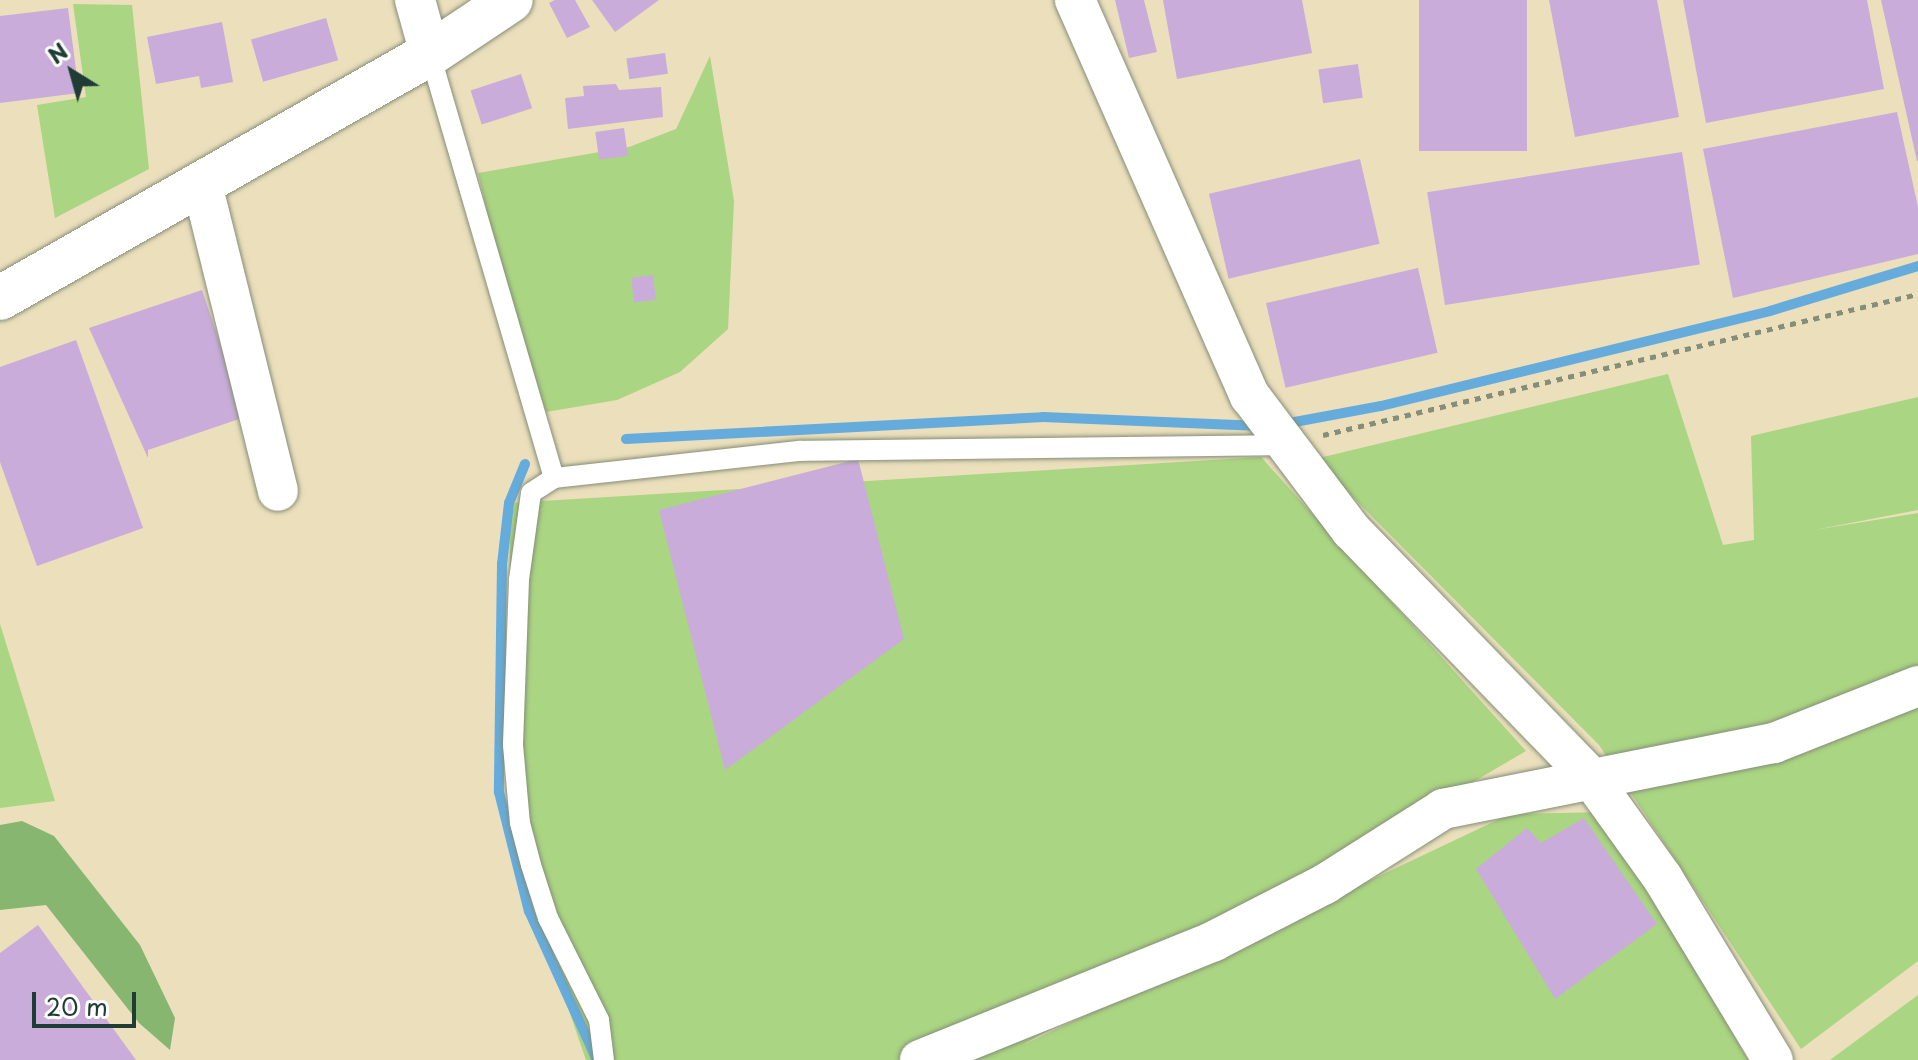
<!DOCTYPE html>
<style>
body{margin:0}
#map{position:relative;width:1918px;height:1060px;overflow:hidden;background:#ebdfbc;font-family:"Playpen Sans",sans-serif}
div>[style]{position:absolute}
.green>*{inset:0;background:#aad582}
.forest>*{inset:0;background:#87b670}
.stream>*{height:10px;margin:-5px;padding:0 5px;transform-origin:5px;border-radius:5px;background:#65acdc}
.building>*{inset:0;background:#caacda;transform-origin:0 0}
.path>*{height:5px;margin-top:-2.5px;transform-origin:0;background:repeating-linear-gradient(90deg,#858e78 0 6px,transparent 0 12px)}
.roads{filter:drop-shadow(0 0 2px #858e78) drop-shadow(0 0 2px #858e78)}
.lane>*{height:20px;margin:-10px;padding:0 10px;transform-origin:10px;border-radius:10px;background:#fff}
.street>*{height:40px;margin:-20px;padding:0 20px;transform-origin:20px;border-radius:20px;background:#fff}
.secondary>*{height:44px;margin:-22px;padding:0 22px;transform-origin:22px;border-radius:22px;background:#fff}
span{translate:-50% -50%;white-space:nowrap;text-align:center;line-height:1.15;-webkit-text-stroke:7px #fff;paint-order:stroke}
.north{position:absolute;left:32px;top:32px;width:80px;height:80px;-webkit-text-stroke:6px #fff;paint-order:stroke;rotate:323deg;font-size:22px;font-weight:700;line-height:32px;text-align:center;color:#1f3d34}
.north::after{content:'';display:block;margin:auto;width:28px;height:36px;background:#1f3d34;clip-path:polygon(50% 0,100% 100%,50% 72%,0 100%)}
.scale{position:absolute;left:32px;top:992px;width:104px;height:36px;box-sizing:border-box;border:4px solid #1f3d34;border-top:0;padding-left:10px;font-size:24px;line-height:28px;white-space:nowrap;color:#1f3d34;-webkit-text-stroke:6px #fff;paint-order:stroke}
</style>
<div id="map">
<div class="green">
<div style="clip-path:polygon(73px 4px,132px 5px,149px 169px,55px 218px,37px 105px,86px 97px)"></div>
<div style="clip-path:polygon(710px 56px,734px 201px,728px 329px,680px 372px,617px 400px,546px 412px,498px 258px,478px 173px,629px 147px,676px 129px)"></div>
<div style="clip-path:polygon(1668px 374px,1723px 545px,1754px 540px,1751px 436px,1918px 397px,1918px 510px,1814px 530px,1918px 513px,1918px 961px,1801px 1049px,1599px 745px,1315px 459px)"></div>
<div style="clip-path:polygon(1261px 457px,1526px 751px,1023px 1045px,1510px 814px,1607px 812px,1748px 1060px,586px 1060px,515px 854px,509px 503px)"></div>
<div style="clip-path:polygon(0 624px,55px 801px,0 808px)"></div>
<div style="clip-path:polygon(1918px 995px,1918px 1060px,1830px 1060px)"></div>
</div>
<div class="forest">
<div style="clip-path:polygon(22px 821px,54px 836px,140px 945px,175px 1018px,170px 1050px,139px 1023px,46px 905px,0 910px,0 825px)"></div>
</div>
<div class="stream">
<div style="left:1284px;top:424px;width:99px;rotate:-10.5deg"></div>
<div style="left:1381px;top:406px;width:400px;rotate:-13.7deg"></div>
<div style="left:1770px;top:311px;width:155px;rotate:-16.9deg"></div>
<div style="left:626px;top:439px;width:418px;rotate:-3deg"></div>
<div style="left:1043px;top:417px;width:217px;rotate:2.4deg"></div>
<div style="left:525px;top:464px;width:42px;rotate:112.3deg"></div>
<div style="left:509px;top:503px;width:61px;rotate:96.5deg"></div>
<div style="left:502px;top:564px;width:228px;rotate:90.8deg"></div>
<div style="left:499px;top:792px;width:123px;rotate:75.9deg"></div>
<div style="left:529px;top:911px;width:164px;rotate:65.5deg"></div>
</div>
<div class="building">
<div style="clip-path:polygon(555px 0,575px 0,590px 27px,567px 38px,549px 3px)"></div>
<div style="clip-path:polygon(592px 0,659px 0,615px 32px)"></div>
<div style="clip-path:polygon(1115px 0,1144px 0,1157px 52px,1129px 58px)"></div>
<div style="clip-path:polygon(1163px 0,1302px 0,1312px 53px,1177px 79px)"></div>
<div style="left:1419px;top:0;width:108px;height:151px"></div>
<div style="clip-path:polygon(1549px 0,1657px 0,1679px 117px,1575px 137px)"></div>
<div style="clip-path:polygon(1683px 0,1867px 0,1884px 89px,1706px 123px)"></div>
<div style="clip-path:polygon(1881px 0,1918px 0,1918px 161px,1917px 161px)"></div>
<div style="clip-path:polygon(68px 8px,79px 93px,0 103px,0 16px)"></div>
<div style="left:326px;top:18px;width:44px;height:78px;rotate:74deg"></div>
<div style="clip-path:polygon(222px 22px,233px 82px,201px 88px,199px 76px,156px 84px,147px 37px)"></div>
<div style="left:665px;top:53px;width:21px;height:39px;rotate:82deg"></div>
<div style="left:1358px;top:64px;width:34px;height:40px;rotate:82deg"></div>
<div style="left:521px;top:74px;width:36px;height:53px;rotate:72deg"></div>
<div style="clip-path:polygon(616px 84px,619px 90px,661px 87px,663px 117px,568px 129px,565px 98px,584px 96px,583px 86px)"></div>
<div style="clip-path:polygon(1897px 112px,1918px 207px,1918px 254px,1733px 298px,1703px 149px)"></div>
<div style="left:624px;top:128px;width:28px;height:29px;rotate:82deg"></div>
<div style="left:1682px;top:152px;width:114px;height:258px;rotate:81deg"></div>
<div style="left:1360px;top:159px;width:87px;height:155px;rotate:77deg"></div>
<div style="left:1418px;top:268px;width:87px;height:156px;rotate:77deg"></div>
<div style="left:653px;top:275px;width:25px;height:22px;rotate:83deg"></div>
<div style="clip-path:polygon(202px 290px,245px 417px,148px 450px,148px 458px,89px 328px)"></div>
<div style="clip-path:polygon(76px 340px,143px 528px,37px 566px,0 462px,0 367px)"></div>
<div style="clip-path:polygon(858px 459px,904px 639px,725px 770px,659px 510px)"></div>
<div style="clip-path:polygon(1584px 818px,1657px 924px,1555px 999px,1476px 869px,1527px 828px,1541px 843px)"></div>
<div style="clip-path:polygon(38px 925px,136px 1060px,0 1060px,0 953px)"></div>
</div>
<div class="path">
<div style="left:1323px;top:435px;width:611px;rotate:-13.33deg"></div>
</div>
<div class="roads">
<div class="lane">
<div style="left:430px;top:54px;width:442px;rotate:73.7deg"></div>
<div style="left:554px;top:478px;width:27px;rotate:147deg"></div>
<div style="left:531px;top:493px;width:88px;rotate:97.9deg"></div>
<div style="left:519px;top:580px;width:165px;rotate:92.1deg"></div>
<div style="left:513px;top:745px;width:78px;rotate:84.9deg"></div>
<div style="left:520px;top:823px;width:43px;rotate:75.3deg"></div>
<div style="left:531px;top:865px;width:56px;rotate:72.2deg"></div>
<div style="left:548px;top:918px;width:114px;rotate:63.4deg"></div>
<div style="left:599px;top:1020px;width:40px;rotate:82.9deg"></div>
<div style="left:554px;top:478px;width:247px;rotate:-6.3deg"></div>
<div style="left:800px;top:451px;width:483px;rotate:-0.7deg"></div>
</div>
<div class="street">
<div style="left:415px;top:0;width:56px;rotate:74.5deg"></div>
<div style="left:1075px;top:0;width:433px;rotate:66.2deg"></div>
<div style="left:1250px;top:396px;width:168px;rotate:53deg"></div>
<div style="left:1351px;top:530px;width:345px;rotate:45.9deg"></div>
<div style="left:1591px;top:778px;width:122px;rotate:54.4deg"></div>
<div style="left:1662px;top:877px;width:214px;rotate:58.8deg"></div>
<div style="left:202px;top:184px;width:316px;rotate:76.1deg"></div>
<div style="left:920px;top:1060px;width:317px;rotate:-22deg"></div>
<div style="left:1214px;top:941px;width:125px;rotate:-27.2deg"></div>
<div style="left:1325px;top:884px;width:140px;rotate:-32.4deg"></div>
<div style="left:1443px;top:809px;width:338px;rotate:-11.3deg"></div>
<div style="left:1774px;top:743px;width:155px;rotate:-21.6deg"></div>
</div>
<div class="secondary">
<div style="left:0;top:298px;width:494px;rotate:-29.6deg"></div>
<div style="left:430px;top:54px;width:97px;rotate:-33.7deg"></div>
</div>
</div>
<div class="north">N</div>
<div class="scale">20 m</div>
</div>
